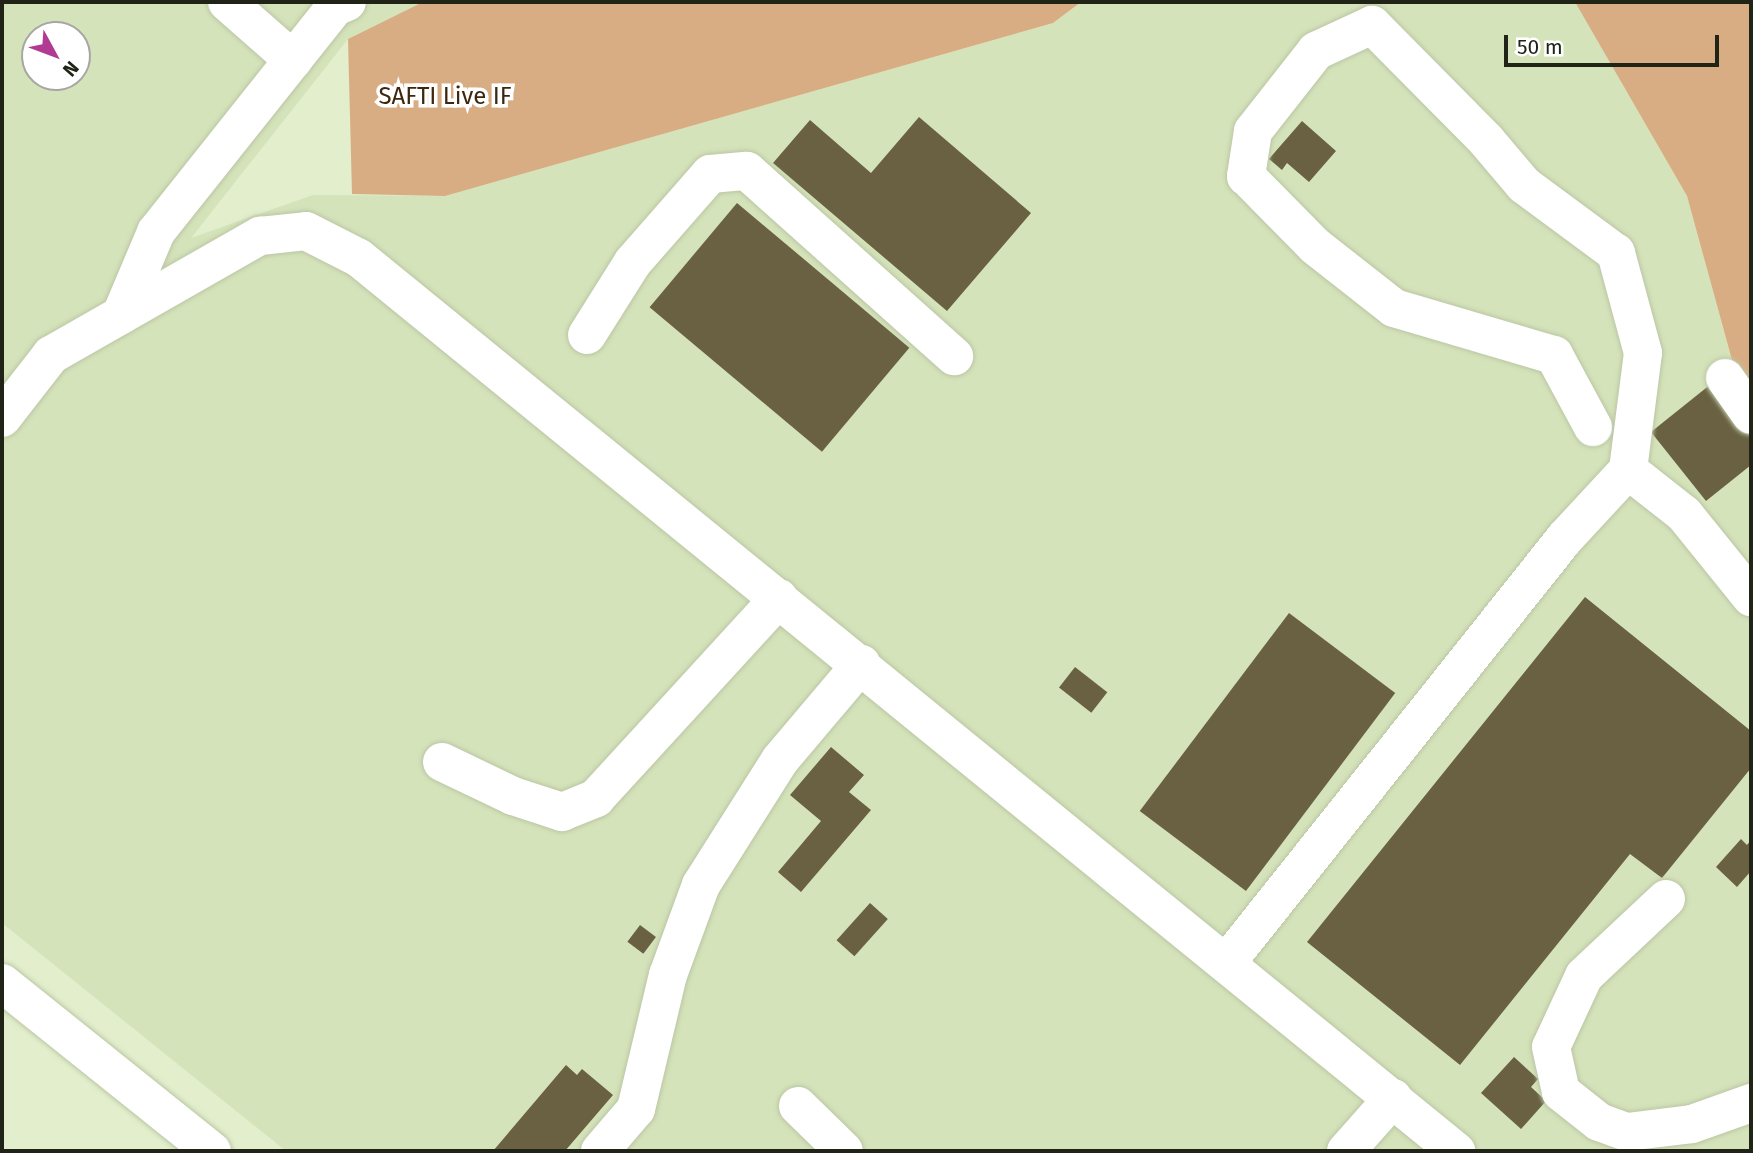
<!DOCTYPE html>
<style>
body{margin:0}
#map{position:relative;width:1753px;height:1153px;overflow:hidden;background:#e2eecc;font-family:"Fira Sans",sans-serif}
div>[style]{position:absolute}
.built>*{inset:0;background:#d5e3ba}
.green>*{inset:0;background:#d9ad83}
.building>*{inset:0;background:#696142;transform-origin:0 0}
.roads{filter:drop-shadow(0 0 2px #bbc6a5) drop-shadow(0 0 2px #bbc6a5)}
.minor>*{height:38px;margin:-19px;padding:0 19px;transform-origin:19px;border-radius:19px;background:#fff}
.major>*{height:38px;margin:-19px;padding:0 19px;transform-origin:19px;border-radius:19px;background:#fff}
span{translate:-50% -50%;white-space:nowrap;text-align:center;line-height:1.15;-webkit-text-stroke:7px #fff;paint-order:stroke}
.park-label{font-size:24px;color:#3e270f}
.frame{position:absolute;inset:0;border:4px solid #202417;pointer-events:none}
.north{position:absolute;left:21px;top:21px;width:70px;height:70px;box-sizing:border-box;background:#fff;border:2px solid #a6a7a2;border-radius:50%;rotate:131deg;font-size:19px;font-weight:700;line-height:28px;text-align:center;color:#202417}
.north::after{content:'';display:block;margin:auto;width:24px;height:32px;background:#b13b92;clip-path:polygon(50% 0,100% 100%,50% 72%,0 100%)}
.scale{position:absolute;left:1504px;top:35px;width:215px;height:32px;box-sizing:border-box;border:4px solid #202417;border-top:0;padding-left:9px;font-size:21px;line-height:24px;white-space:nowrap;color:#202417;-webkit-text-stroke:5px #fff;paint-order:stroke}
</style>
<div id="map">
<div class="built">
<div style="clip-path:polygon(evenodd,2px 2px,423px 2px,348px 39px,191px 238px,313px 195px,445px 196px,1053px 23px,1081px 2px,1575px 2px,1687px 196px,1732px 360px,1751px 384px,1751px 1151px,286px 1151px,2px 923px,2px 2px,35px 35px,77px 35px,77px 77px,35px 77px,35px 35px)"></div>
</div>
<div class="green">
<div style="clip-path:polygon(423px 2px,1081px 2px,1053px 23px,445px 196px,352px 194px,348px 39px)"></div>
<div style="clip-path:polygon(1575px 2px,1751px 2px,1751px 384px,1732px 360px,1687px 196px)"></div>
</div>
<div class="building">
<div style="clip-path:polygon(919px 117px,1031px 213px,947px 311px,773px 163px,810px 120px,871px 173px)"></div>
<div style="clip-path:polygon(1302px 121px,1336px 151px,1309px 182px,1287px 163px,1282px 170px,1269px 159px)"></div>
<div style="left:737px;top:203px;width:225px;height:136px;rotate:40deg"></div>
<div style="clip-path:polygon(1711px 384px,1751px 434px,1751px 465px,1706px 501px,1651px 432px)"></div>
<div style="clip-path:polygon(1585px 597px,1751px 731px,1751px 768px,1662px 878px,1630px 854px,1460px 1065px,1307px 942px)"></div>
<div style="left:1289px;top:613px;width:133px;height:248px;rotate:37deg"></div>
<div style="left:1075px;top:667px;width:41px;height:26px;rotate:38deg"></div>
<div style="clip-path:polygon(831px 747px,864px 775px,849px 792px,871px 810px,801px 892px,778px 872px,821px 821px,790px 795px)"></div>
<div style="clip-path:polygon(1741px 839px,1747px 845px,1751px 840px,1751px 871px,1737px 887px,1716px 867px)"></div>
<div style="left:870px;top:903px;width:24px;height:50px;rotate:42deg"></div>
<div style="left:640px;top:925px;width:20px;height:21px;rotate:37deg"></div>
<div style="clip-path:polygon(1514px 1057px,1538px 1079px,1531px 1087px,1546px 1101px,1521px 1129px,1481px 1093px)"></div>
<div style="clip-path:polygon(566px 1065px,577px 1075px,582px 1069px,613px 1095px,565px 1151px,493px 1151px)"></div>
</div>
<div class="roads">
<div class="minor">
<div style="left:227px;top:2px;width:88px;rotate:41.3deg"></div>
<div style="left:121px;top:315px;width:90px;rotate:-67.1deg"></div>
<div style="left:156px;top:232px;width:288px;rotate:-51.5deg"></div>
<div style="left:335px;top:7px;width:13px;rotate:-23deg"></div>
<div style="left:587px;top:335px;width:86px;rotate:-57.8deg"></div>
<div style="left:633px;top:262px;width:117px;rotate:-48.8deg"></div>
<div style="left:710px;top:174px;width:37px;rotate:-5deg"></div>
<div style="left:747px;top:171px;width:278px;rotate:41.8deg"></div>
<div style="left:1725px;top:378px;width:45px;rotate:54.9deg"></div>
<div style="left:2px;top:418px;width:80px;rotate:-52.1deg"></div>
<div style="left:51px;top:355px;width:241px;rotate:-29.7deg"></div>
<div style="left:260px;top:236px;width:46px;rotate:-6.2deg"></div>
<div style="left:306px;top:231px;width:59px;rotate:27deg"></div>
<div style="left:359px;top:258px;width:1415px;rotate:39.15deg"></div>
<div style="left:1628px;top:470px;width:71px;rotate:38.2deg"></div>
<div style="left:1684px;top:514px;width:107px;rotate:51.1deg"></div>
<div style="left:442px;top:762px;width:79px;rotate:25.6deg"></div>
<div style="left:513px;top:796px;width:52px;rotate:18.1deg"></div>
<div style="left:562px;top:812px;width:37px;rotate:-22deg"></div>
<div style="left:596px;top:798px;width:271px;rotate:-47.5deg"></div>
<div style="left:1666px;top:899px;width:112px;rotate:136.8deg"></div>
<div style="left:1584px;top:976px;width:78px;rotate:114.9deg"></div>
<div style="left:1551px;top:1047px;width:46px;rotate:77.5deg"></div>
<div style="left:1561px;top:1092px;width:48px;rotate:38.3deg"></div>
<div style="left:1599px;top:1122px;width:30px;rotate:20deg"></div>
<div style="left:1627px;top:1132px;width:65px;rotate:-7deg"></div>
<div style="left:1692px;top:1124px;width:63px;rotate:-19.6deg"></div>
<div style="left:1228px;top:961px;width:541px;rotate:-51.46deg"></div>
<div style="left:1565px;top:538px;width:93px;rotate:-47.2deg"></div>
<div style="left:1628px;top:470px;width:118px;rotate:-82.7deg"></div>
<div style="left:1643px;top:353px;width:104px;rotate:-105.1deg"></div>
<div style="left:1616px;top:253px;width:114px;rotate:-143.5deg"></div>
<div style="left:1524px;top:185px;width:59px;rotate:-130.2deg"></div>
<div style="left:1486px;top:140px;width:162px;rotate:-134.7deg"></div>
<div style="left:1372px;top:25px;width:62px;rotate:155.1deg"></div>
<div style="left:1316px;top:51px;width:102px;rotate:128.2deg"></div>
<div style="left:1253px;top:131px;width:46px;rotate:98.8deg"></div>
<div style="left:1246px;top:176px;width:98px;rotate:45.4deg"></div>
<div style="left:1315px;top:246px;width:100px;rotate:38.1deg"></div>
<div style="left:1394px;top:308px;width:167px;rotate:16.4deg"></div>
<div style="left:1554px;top:355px;width:82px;rotate:61.6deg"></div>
<div style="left:798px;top:1106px;width:64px;rotate:44.4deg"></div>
<div style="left:600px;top:1151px;width:55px;rotate:-49.4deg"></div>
<div style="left:636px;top:1109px;width:138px;rotate:-76.6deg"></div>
<div style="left:668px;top:975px;width:96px;rotate:-69.9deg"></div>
<div style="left:701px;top:885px;width:148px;rotate:-57.7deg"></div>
<div style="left:780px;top:760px;width:126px;rotate:-49.8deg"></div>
<div style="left:1346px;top:1151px;width:71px;rotate:-48.4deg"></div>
</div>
<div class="major">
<div style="left:2px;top:983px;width:269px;rotate:38.7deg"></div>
</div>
</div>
<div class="park-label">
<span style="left:445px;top:97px">SAFTI Live IF</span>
</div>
<div class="frame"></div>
<div class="north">N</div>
<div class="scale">50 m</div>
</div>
